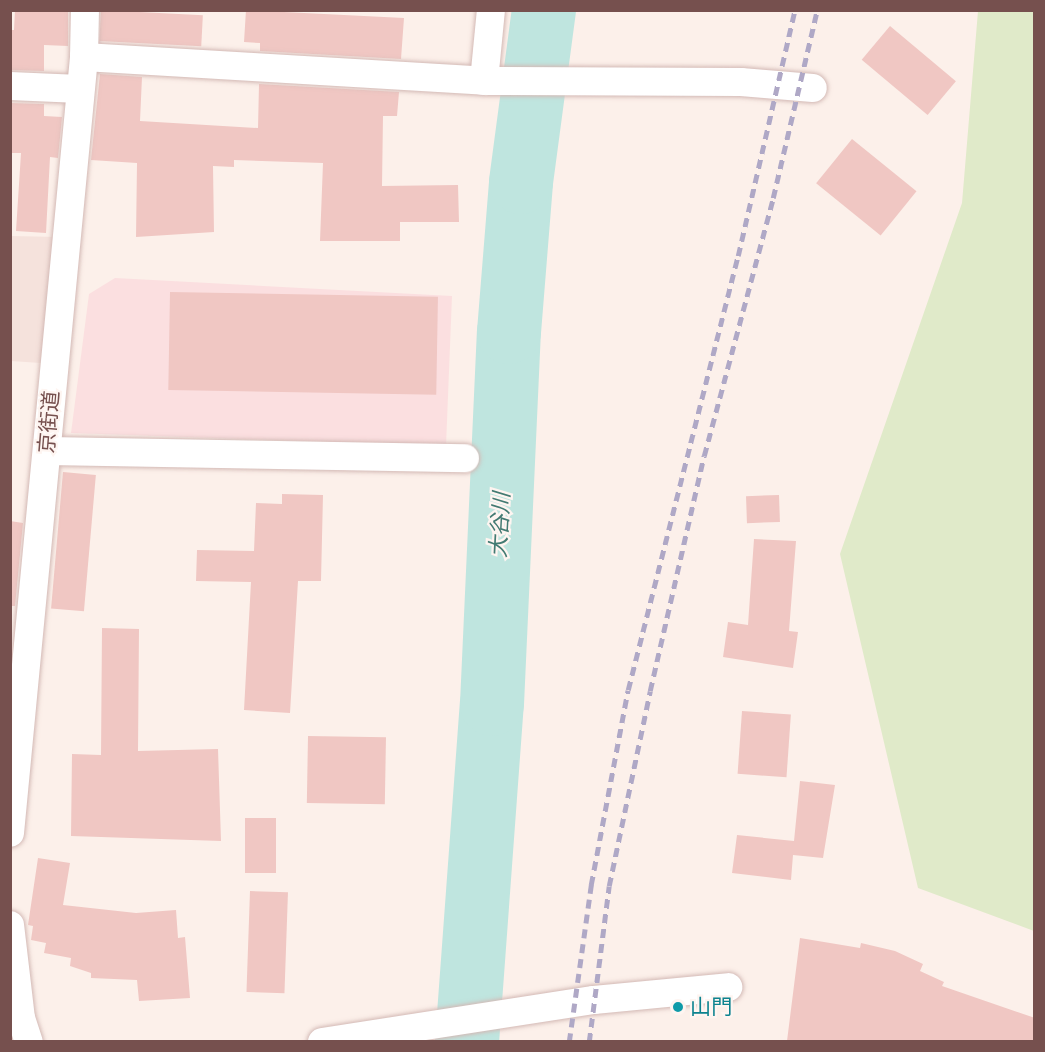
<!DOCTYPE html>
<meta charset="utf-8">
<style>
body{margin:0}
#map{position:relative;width:1045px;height:1052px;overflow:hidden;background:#fcf0ea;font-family:Signika,"Noto Sans JP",sans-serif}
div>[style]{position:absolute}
.residential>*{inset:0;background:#f5e2dc}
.commercial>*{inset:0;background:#fbdfe0}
.green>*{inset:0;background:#e0eac9}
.river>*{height:64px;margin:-32px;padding:0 32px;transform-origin:32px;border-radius:32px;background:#bfe5df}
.building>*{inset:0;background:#f0c7c3;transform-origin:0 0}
.roads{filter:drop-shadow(0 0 2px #d3b9b5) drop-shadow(0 0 2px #d3b9b5)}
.street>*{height:28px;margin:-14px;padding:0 14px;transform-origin:14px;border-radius:14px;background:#fff}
.rail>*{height:4.5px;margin-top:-2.25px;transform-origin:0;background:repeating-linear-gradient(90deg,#afa8c6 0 9px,transparent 0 15px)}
.dots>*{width:16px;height:16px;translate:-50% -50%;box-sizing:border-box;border:3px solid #fef5f1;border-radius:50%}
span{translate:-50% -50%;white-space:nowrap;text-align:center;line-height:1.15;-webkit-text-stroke:4.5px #fef5f1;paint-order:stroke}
.street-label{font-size:21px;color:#76504e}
.culture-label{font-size:21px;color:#0d838f}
.left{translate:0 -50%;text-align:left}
.water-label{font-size:22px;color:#427a72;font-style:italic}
.frame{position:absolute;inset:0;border:12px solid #76504e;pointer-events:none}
</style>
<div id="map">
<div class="residential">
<div style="clip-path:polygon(10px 236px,61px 237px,41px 363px,11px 361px)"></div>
</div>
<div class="commercial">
<div style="clip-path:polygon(115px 278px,452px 296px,446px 446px,71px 433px,89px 294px)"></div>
</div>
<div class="green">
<div style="clip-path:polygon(978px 11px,1034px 11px,1034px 931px,918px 888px,840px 554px,962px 203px)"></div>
</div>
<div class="river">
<div style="left:467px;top:1042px;width:339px;rotate:-85.8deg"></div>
<div style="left:492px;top:704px;width:372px;rotate:-87.4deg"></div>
<div style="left:509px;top:332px;width:150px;rotate:-85.4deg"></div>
<div style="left:521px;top:182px;width:174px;rotate:-82.4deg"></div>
</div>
<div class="building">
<div style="clip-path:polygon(15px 10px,68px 10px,68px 46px,44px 45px,44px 71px,10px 70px,10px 30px,14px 30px)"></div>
<div style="left:101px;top:10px;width:102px;height:31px;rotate:3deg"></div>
<div style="clip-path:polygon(246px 10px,404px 18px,401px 59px,260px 51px,260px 43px,244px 42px)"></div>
<div style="left:890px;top:26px;width:86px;height:44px;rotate:40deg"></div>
<div style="clip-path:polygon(100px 74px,142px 77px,140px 121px,258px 128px,259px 84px,399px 92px,397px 116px,383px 116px,382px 186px,458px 185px,459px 222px,400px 222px,400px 241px,320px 241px,323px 163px,234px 160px,234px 167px,213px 166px,214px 232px,136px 237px,137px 163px,91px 160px)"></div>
<div style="clip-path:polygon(10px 103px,44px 104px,44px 116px,62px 117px,58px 158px,50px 157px,46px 233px,16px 231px,21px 153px,10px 153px)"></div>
<div style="left:852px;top:139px;width:83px;height:57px;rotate:39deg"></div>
<div style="left:170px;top:292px;width:268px;height:98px;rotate:1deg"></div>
<div style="left:63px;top:472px;width:33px;height:137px;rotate:5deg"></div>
<div style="clip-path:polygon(282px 494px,323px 495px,321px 581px,298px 581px,290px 713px,244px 710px,251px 582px,196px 581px,197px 550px,254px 551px,256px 503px,282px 504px)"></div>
<div style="left:779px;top:495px;width:27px;height:33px;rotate:88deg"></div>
<div style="clip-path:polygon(10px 521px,23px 523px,15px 606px,10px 606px)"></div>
<div style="clip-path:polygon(754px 539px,796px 541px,789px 631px,798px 632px,793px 668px,723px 657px,728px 622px,748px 625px)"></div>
<div style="clip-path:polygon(102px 628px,139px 629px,138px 751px,218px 749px,221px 841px,71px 836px,72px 754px,101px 755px)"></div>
<div style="left:742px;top:711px;width:49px;height:63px;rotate:4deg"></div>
<div style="left:308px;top:736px;width:78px;height:67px;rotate:1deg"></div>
<div style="clip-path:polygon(800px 781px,835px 785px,823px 858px,793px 855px,791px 880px,732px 873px,737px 835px,794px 841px)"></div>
<div style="left:245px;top:818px;width:31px;height:55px"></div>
<div style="clip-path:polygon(38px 858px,70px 863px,63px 905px,136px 913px,176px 910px,178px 938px,185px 937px,190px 998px,139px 1001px,137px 980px,91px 978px,91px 973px,70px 966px,71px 958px,44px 953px,46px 943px,31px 940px,33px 926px,28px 925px)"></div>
<div style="left:250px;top:891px;width:38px;height:101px;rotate:2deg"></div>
<div style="clip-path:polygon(800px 938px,860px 948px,861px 943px,895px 951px,923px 964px,920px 971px,944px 982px,942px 986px,1035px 1018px,1035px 1041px,787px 1041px)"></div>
</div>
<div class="roads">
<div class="street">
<div style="left:84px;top:57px;width:406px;rotate:3.4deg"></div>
<div style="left:489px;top:81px;width:252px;rotate:0.2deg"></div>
<div style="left:741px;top:82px;width:72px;rotate:4.8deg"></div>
<div style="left:484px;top:81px;width:71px;rotate:-84.4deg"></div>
<div style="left:10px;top:86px;width:70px;rotate:2.5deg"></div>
<div style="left:47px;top:451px;width:418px;rotate:1deg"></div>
<div style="left:10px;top:833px;width:780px;rotate:-84.55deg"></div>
<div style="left:84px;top:57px;width:47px;rotate:-88.8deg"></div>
<div style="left:10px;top:925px;width:94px;rotate:83.3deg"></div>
<div style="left:21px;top:1018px;width:25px;rotate:72deg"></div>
<div style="left:322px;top:1042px;width:275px;rotate:-8.8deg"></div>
<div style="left:594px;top:1000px;width:135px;rotate:-5.5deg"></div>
</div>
</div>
<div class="rail">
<div style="left:569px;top:1042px;width:159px;rotate:-82deg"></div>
<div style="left:591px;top:885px;width:198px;rotate:-79.3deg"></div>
<div style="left:628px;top:690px;width:448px;rotate:-75.8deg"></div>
<div style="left:738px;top:256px;width:253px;rotate:-77deg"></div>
<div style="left:589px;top:1042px;width:157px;rotate:-82.7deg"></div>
<div style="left:609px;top:886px;width:199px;rotate:-78.1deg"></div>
<div style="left:650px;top:691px;width:241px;rotate:-77.1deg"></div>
<div style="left:704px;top:456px;width:267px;rotate:-75deg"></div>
<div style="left:773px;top:198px;width:193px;rotate:-76.8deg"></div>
</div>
<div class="dots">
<div style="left:678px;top:1007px;background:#0f9aa8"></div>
</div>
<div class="street-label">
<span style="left:49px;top:422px;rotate:-85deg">京街道</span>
</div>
<div class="culture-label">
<span class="left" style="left:690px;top:1007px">山門</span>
</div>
<div class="water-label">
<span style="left:500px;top:525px;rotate:-87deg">大谷川</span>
</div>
<div class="frame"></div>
</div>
